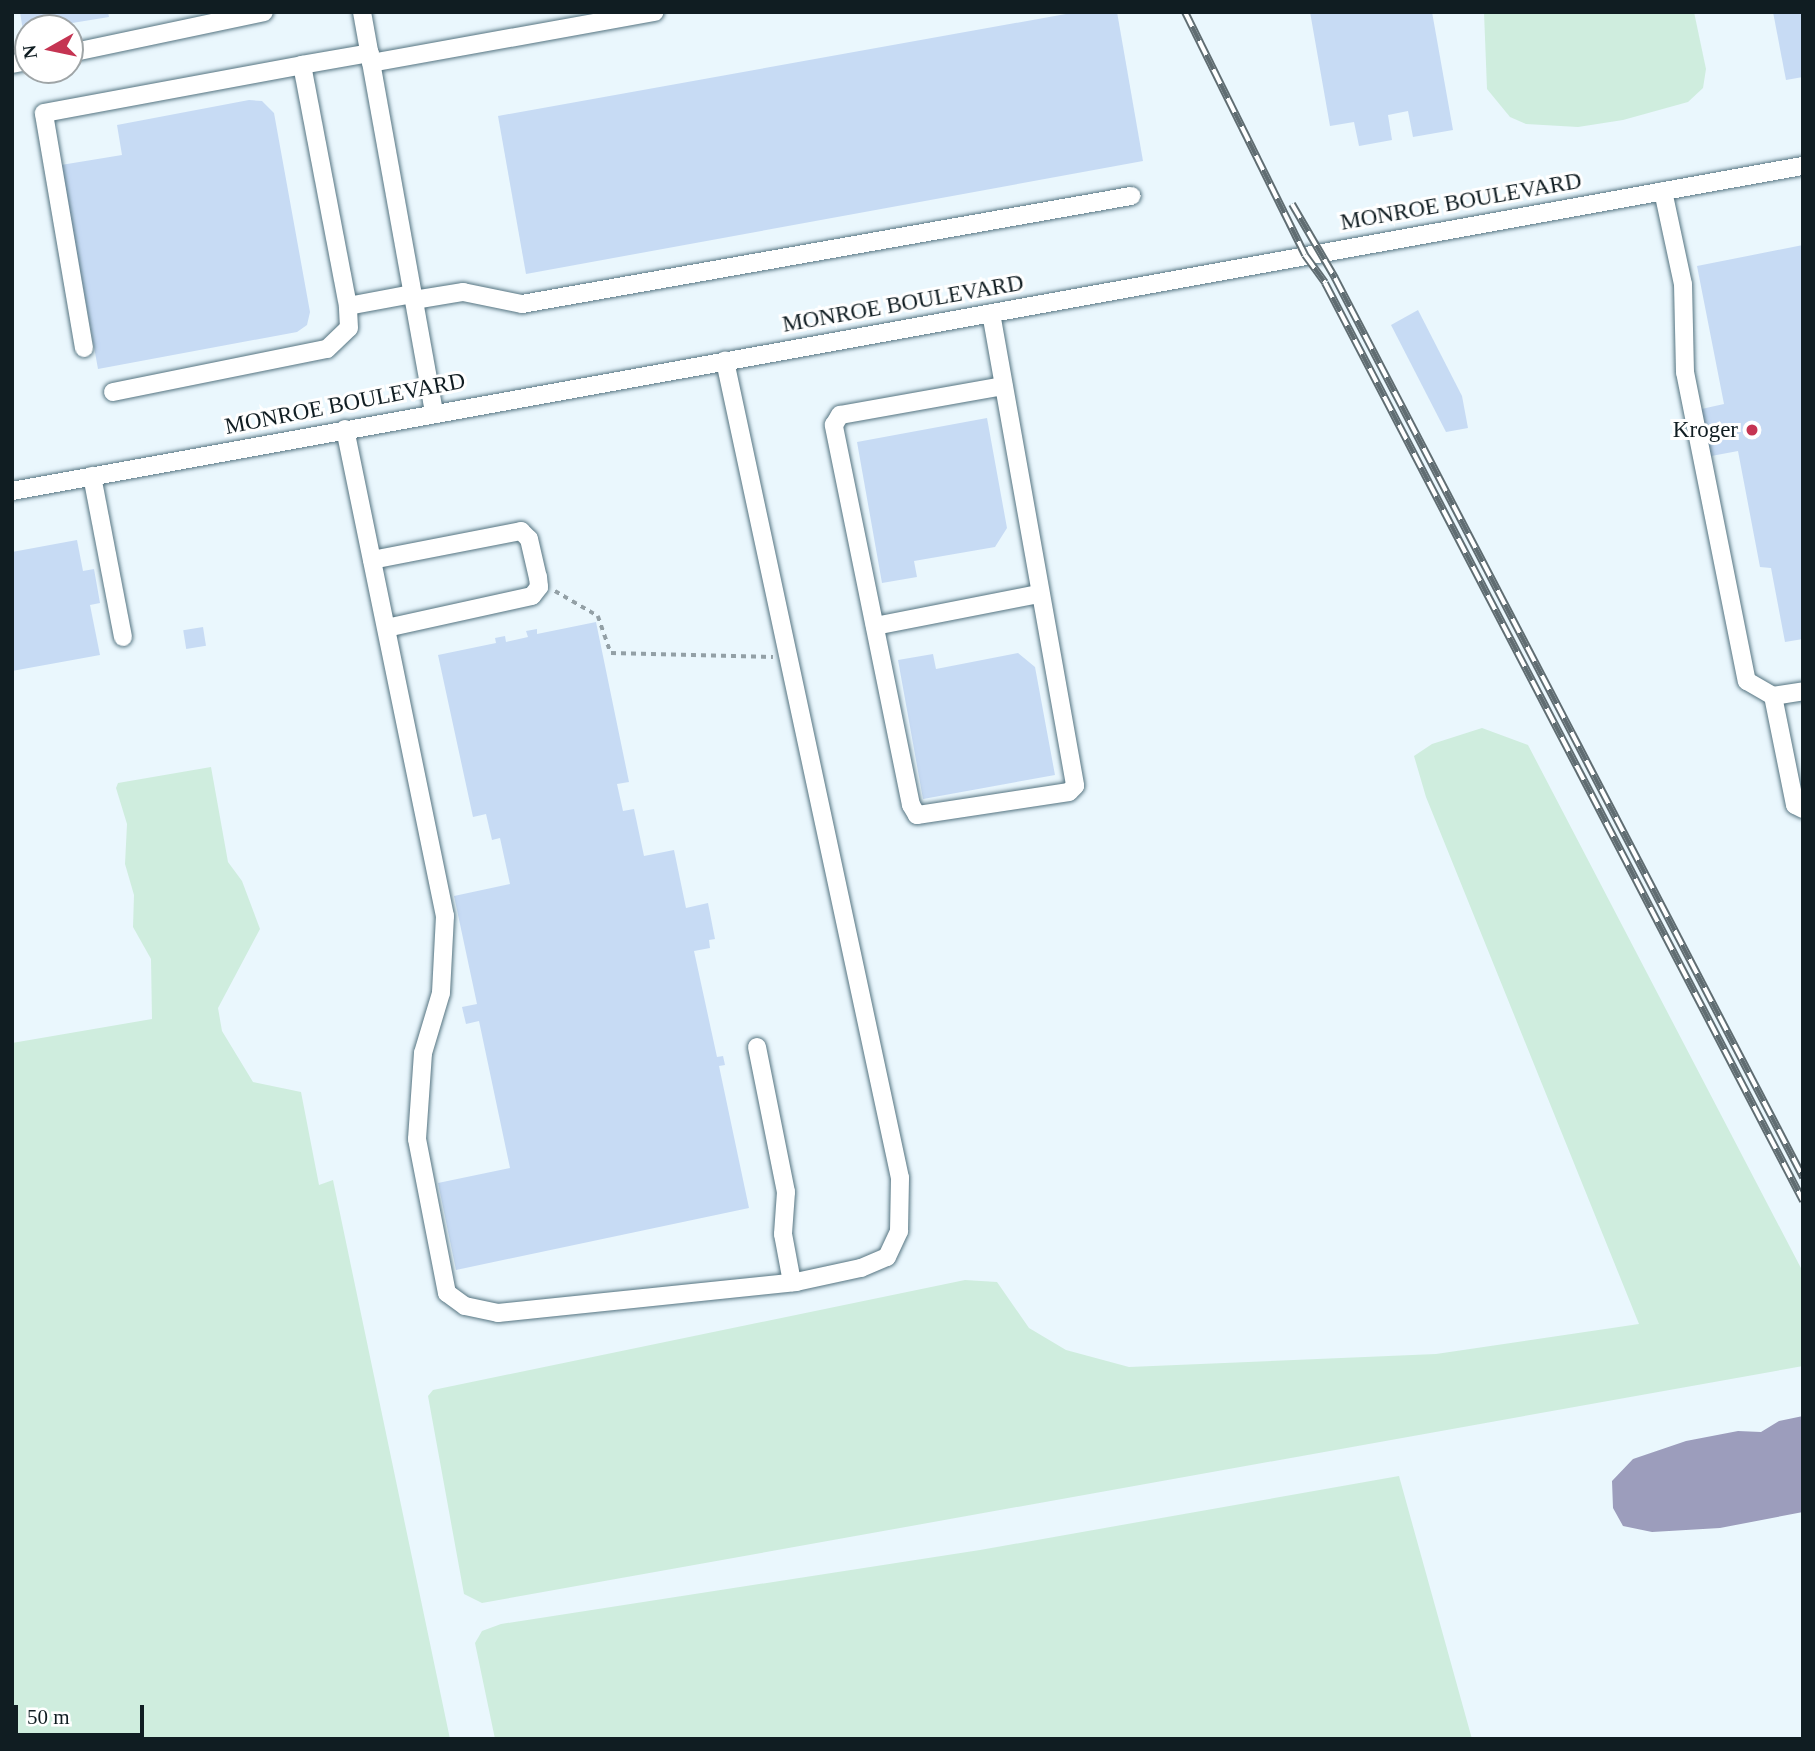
<!DOCTYPE html>
<style>
body{margin:0}
#map{position:relative;width:1815px;height:1751px;overflow:hidden;background:#eaf7fd;font-family:"Times New Roman",serif}
div>[style]{position:absolute}
.green>*{inset:0;background:#cfedde}
.water>*{inset:0;background:#9c9dbc}
.building>*{inset:0;background:#c7dbf4;transform-origin:0 0}
.path>*{height:3.5px;margin-top:-1.75px;transform-origin:0;background:repeating-linear-gradient(90deg,#93a0a6 0 5px,transparent 0 10px)}
.roads{filter:drop-shadow(0 0 2px #557481) drop-shadow(0 0 2px #557481)}
.minor>*{height:18px;margin:-9px;padding:0 9px;transform-origin:9px;border-radius:9px;background:#fff}
.rail>*{height:8px;margin-top:-4px;transform-origin:0;background:repeating-linear-gradient(90deg,#fff 0 16px,#606d72 0 32px);box-sizing:border-box;border-block:2px solid #606d72}
.dots>*{width:19px;height:19px;translate:-50% -50%;box-sizing:border-box;border:4px solid #fff;border-radius:50%}
span{translate:-50% -50%;white-space:nowrap;text-align:center;line-height:1.15;-webkit-text-stroke:6px #fff;paint-order:stroke}
.street-label{font-size:23px;color:#101d22}
.poi-label{font-size:23px;color:#101d22}
.right{translate:-100% -50%;text-align:right}
.frame{position:absolute;inset:0;border:14px solid #101d22;pointer-events:none}
.north{position:absolute;left:14px;top:14px;width:70px;height:70px;box-sizing:border-box;background:#fff;border:2px solid #9fa5a7;border-radius:50%;rotate:261deg;font-size:19px;font-weight:700;line-height:28px;text-align:center;color:#101d22}
.north::after{content:'';display:block;margin:auto;width:24px;height:32px;background:#c53452;clip-path:polygon(50% 0,100% 100%,50% 72%,0 100%)}
.scale{position:absolute;left:14px;top:1705px;width:130px;height:32px;box-sizing:border-box;border:4px solid #101d22;border-top:0;padding-left:9px;font-size:21px;line-height:24px;white-space:nowrap;color:#101d22;-webkit-text-stroke:5px #fff;paint-order:stroke}
</style>
<div id="map">
<div class="green">
<div style="clip-path:polygon(1484px 12px,1694px 12px,1706px 69px,1703px 88px,1688px 102px,1623px 120px,1578px 127px,1526px 124px,1510px 117px,1487px 89px)"></div>
<div style="clip-path:polygon(1482px 728px,1528px 745px,1803px 1272px,1803px 1366px,482px 1603px,464px 1594px,428px 1396px,433px 1390px,965px 1280px,997px 1282px,1029px 1328px,1066px 1350px,1129px 1367px,1436px 1354px,1639px 1324px,1426px 797px,1414px 756px,1432px 744px)"></div>
<div style="clip-path:polygon(211px 767px,228px 862px,242px 881px,260px 929px,218px 1008px,222px 1031px,253px 1082px,301px 1092px,319px 1185px,333px 1180px,450px 1739px,12px 1739px,12px 1043px,152px 1019px,151px 959px,133px 927px,134px 895px,125px 864px,127px 824px,116px 788px,118px 783px)"></div>
<div style="clip-path:polygon(1399px 1476px,1472px 1739px,495px 1739px,475px 1643px,482px 1631px,501px 1624px,980px 1550px)"></div>
</div>
<div class="water">
<div style="clip-path:polygon(1803px 1416px,1803px 1512px,1720px 1528px,1652px 1532px,1623px 1526px,1613px 1508px,1612px 1481px,1633px 1459px,1686px 1441px,1738px 1431px,1761px 1432px,1779px 1421px)"></div>
</div>
<div class="building">
<div style="clip-path:polygon(20px 12px,108px 12px,109px 17px,23px 31px)"></div>
<div style="clip-path:polygon(1077px 12px,1117px 12px,1143px 161px,526px 274px,498px 116px)"></div>
<div style="clip-path:polygon(1310px 12px,1432px 12px,1453px 130px,1413px 137px,1408px 111px,1388px 115px,1392px 140px,1359px 146px,1354px 122px,1330px 126px)"></div>
<div style="clip-path:polygon(1773px 12px,1803px 12px,1803px 77px,1786px 80px)"></div>
<div style="clip-path:polygon(249px 100px,262px 101px,274px 113px,310px 312px,307px 325px,297px 332px,98px 369px,61px 165px,122px 155px,117px 125px)"></div>
<div style="clip-path:polygon(1803px 245px,1803px 639px,1785px 642px,1771px 568px,1760px 567px,1738px 451px,1706px 457px,1697px 410px,1724px 404px,1697px 266px)"></div>
<div style="clip-path:polygon(1418px 310px,1462px 396px,1468px 428px,1446px 432px,1391px 325px)"></div>
<div style="clip-path:polygon(987px 418px,1007px 528px,995px 547px,914px 561px,917px 577px,882px 583px,857px 442px)"></div>
<div style="clip-path:polygon(77px 540px,83px 571px,94px 569px,100px 603px,90px 605px,100px 655px,12px 671px,12px 552px)"></div>
<div style="clip-path:polygon(596px 622px,629px 782px,617px 784px,623px 811px,634px 809px,644px 856px,674px 850px,686px 908px,708px 903px,715px 939px,709px 940px,710px 948px,694px 951px,717px 1057px,723px 1056px,725px 1065px,719px 1066px,749px 1208px,456px 1270px,438px 1183px,510px 1168px,479px 1021px,466px 1024px,462px 1007px,477px 1004px,454px 896px,510px 884px,500px 838px,492px 840px,486px 814px,473px 817px,438px 655px,496px 643px,495px 638px,505px 636px,506px 642px,528px 637px,526px 631px,537px 629px,537px 634px)"></div>
<div style="left:203px;top:627px;width:19px;height:20px;rotate:81deg"></div>
<div style="clip-path:polygon(1018px 653px,1035px 667px,1055px 775px,923px 799px,898px 660px,933px 654px,936px 669px)"></div>
</div>
<div class="path">
<div style="left:555px;top:591px;width:50px;rotate:30.2deg"></div>
<div style="left:598px;top:616px;width:39px;rotate:71deg"></div>
<div style="left:611px;top:653px;width:162px;rotate:1.4deg"></div>
</div>
<div class="roads">
<div class="minor">
<div style="left:362px;top:12px;width:406px;rotate:79.8deg"></div>
<div style="left:70px;top:53px;width:198px;rotate:-11.9deg"></div>
<div style="left:370px;top:53px;width:69px;rotate:170deg"></div>
<div style="left:302px;top:65px;width:245px;rotate:79.2deg"></div>
<div style="left:348px;top:306px;width:66px;rotate:-10.5deg"></div>
<div style="left:371px;top:63px;width:288px;rotate:-10.2deg"></div>
<div style="left:12px;top:64px;width:16px;rotate:-11deg"></div>
<div style="left:1663px;top:191px;width:95px;rotate:77.9deg"></div>
<div style="left:1683px;top:284px;width:88px;rotate:88.7deg"></div>
<div style="left:1685px;top:372px;width:315px;rotate:78.7deg"></div>
<div style="left:1747px;top:681px;width:30px;rotate:30deg"></div>
<div style="left:1773px;top:696px;width:30px;rotate:-9deg"></div>
<div style="left:414px;top:300px;width:50px;rotate:-9.3deg"></div>
<div style="left:463px;top:292px;width:60px;rotate:11.5deg"></div>
<div style="left:522px;top:304px;width:619px;rotate:-10.06deg"></div>
<div style="left:991px;top:313px;width:480px;rotate:79.9deg"></div>
<div style="left:1075px;top:786px;width:8px;rotate:135deg"></div>
<div style="left:1069px;top:792px;width:154px;rotate:171.4deg"></div>
<div style="left:917px;top:815px;width:12px;rotate:-121deg"></div>
<div style="left:911px;top:805px;width:388px;rotate:-101.5deg"></div>
<div style="left:834px;top:425px;width:12px;rotate:-59deg"></div>
<div style="left:840px;top:415px;width:166px;rotate:-10.1deg"></div>
<div style="left:84px;top:348px;width:238px;rotate:-99.7deg"></div>
<div style="left:44px;top:113px;width:262px;rotate:-10.5deg"></div>
<div style="left:113px;top:392px;width:218px;rotate:-11.4deg"></div>
<div style="left:327px;top:349px;width:30px;rotate:-44deg"></div>
<div style="left:349px;top:328px;width:22px;rotate:-93deg"></div>
<div style="left:345px;top:429px;width:497px;rotate:78.4deg"></div>
<div style="left:445px;top:916px;width:77px;rotate:93deg"></div>
<div style="left:441px;top:993px;width:63px;rotate:106.7deg"></div>
<div style="left:423px;top:1053px;width:86px;rotate:94deg"></div>
<div style="left:417px;top:1139px;width:157px;rotate:79deg"></div>
<div style="left:447px;top:1293px;width:22px;rotate:36deg"></div>
<div style="left:465px;top:1306px;width:34px;rotate:12deg"></div>
<div style="left:498px;top:1313px;width:300px;rotate:-5.9deg"></div>
<div style="left:796px;top:1282px;width:66px;rotate:-12.2deg"></div>
<div style="left:861px;top:1268px;width:28px;rotate:-23deg"></div>
<div style="left:887px;top:1257px;width:29px;rotate:-65deg"></div>
<div style="left:899px;top:1231px;width:53px;rotate:-88.9deg"></div>
<div style="left:900px;top:1178px;width:836px;rotate:-102.09deg"></div>
<div style="left:92px;top:476px;width:164px;rotate:79.1deg"></div>
<div style="left:12px;top:491px;width:1820px;rotate:-10.29deg"></div>
<div style="left:372px;top:560px;width:152px;rotate:-11deg"></div>
<div style="left:521px;top:531px;width:11px;rotate:45deg"></div>
<div style="left:529px;top:539px;width:39px;rotate:77deg"></div>
<div style="left:538px;top:577px;width:10px;rotate:84deg"></div>
<div style="left:539px;top:587px;width:11px;rotate:128deg"></div>
<div style="left:532px;top:596px;width:149px;rotate:167.6deg"></div>
<div style="left:875px;top:626px;width:166px;rotate:-11.1deg"></div>
<div style="left:1773px;top:696px;width:111px;rotate:78.6deg"></div>
<div style="left:1795px;top:805px;width:9px;rotate:27deg"></div>
<div style="left:757px;top:1047px;width:148px;rotate:78.7deg"></div>
<div style="left:786px;top:1192px;width:42px;rotate:94.1deg"></div>
<div style="left:783px;top:1234px;width:49px;rotate:79.4deg"></div>
</div>
</div>
<div class="rail">
<div style="left:1185px;top:12px;width:271px;rotate:63.7deg"></div>
<div style="left:1305px;top:255px;width:34px;rotate:54deg"></div>
<div style="left:1325px;top:283px;width:1035px;rotate:62.49deg"></div>
<div style="left:1292px;top:204px;width:86px;rotate:59.8deg"></div>
<div style="left:1335px;top:278px;width:1014px;rotate:62.5deg"></div>
</div>
<div class="dots">
<div style="left:1752px;top:430px;background:#c53452"></div>
</div>
<div class="street-label">
<span style="left:1461px;top:202px;rotate:-10deg">MONROE BOULEVARD</span>
<span style="left:903px;top:304px;rotate:-10deg">MONROE BOULEVARD</span>
<span style="left:345px;top:404px;rotate:-11deg">MONROE BOULEVARD</span>
</div>
<div class="poi-label">
<span class="right" style="left:1738px;top:430px">Kroger</span>
</div>
<div class="frame"></div>
<div class="north">N</div>
<div class="scale">50 m</div>
</div>
